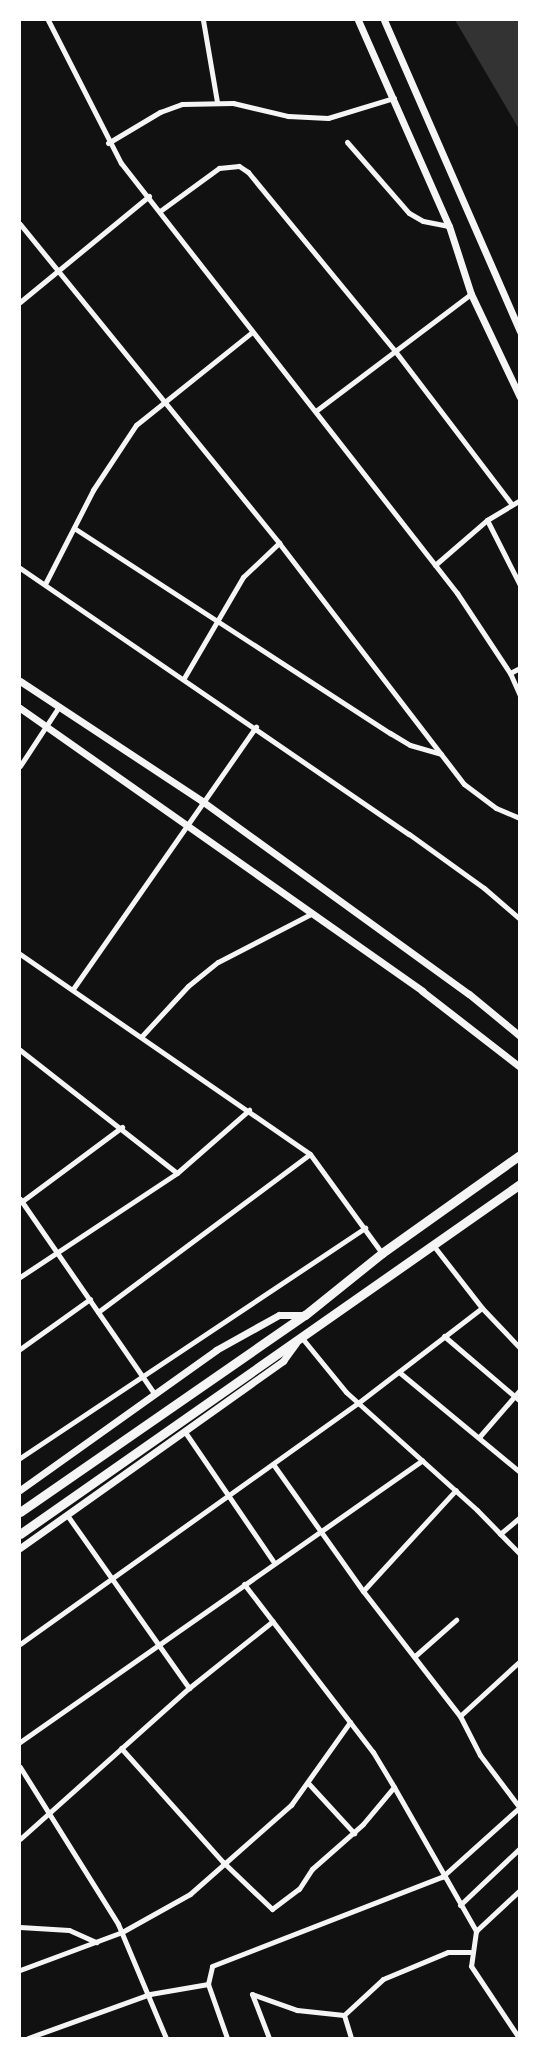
<!DOCTYPE html>
<style>
body{margin:0}
#map{position:relative;width:539px;height:2058px;overflow:hidden;background:#111;font-family:"Nunito Sans",sans-serif}
div>[style]{position:absolute}
.water>*{inset:0;background:#333}
.minor>*{height:5px;margin:-2.5px;padding:0 2.5px;transform-origin:2.5px;border-radius:2.5px;background:#f5f5f5}
.tertiary>*{height:7px;margin:-3.5px;padding:0 3.5px;transform-origin:3.5px;border-radius:3.5px;background:#f5f5f5}
.primary>*{height:9px;margin:-4.5px;padding:0 4.5px;transform-origin:4.5px;border-radius:4.5px;background:#f5f5f5}
span{translate:-50% -50%;white-space:nowrap;text-align:center;line-height:1.15;-webkit-text-stroke:5px #fff;paint-order:stroke}
.frame{position:absolute;inset:0;border:21px solid #fff;pointer-events:none}
</style>
<div id="map">
<div class="water">
<div style="clip-path:polygon(455px 20px,519px 20px,519px 129px)"></div>
</div>
<div class="minor">
<div style="left:48px;top:20px;width:161px;rotate:63deg"></div>
<div style="left:121px;top:163px;width:546px;rotate:52deg"></div>
<div style="left:457px;top:593px;width:96px;rotate:56.5deg"></div>
<div style="left:510px;top:673px;width:24px;rotate:66deg"></div>
<div style="left:203px;top:20px;width:83px;rotate:80.3deg"></div>
<div style="left:347px;top:142px;width:94px;rotate:48.9deg"></div>
<div style="left:409px;top:213px;width:16px;rotate:30deg"></div>
<div style="left:423px;top:221px;width:26px;rotate:11deg"></div>
<div style="left:108px;top:143px;width:61px;rotate:-30.8deg"></div>
<div style="left:160px;top:112px;width:23px;rotate:-20deg"></div>
<div style="left:182px;top:104px;width:51px;rotate:-1.1deg"></div>
<div style="left:233px;top:103px;width:57px;rotate:13.3deg"></div>
<div style="left:288px;top:116px;width:40px;rotate:2.9deg"></div>
<div style="left:328px;top:118px;width:69px;rotate:-16.9deg"></div>
<div style="left:160px;top:211px;width:73px;rotate:-36.1deg"></div>
<div style="left:219px;top:168px;width:20px;rotate:-6deg"></div>
<div style="left:239px;top:166px;width:11px;rotate:34deg"></div>
<div style="left:248px;top:172px;width:232px;rotate:50.6deg"></div>
<div style="left:395px;top:351px;width:191px;rotate:52.7deg"></div>
<div style="left:20px;top:224px;width:411px;rotate:50.9deg"></div>
<div style="left:279px;top:543px;width:304px;rotate:52.5deg"></div>
<div style="left:464px;top:784px;width:40px;rotate:37deg"></div>
<div style="left:496px;top:808px;width:26px;rotate:23deg"></div>
<div style="left:20px;top:302px;width:167px;rotate:-39.4deg"></div>
<div style="left:317px;top:410px;width:193px;rotate:-37deg"></div>
<div style="left:487px;top:520px;width:73px;rotate:63.1deg"></div>
<div style="left:74px;top:528px;width:377px;rotate:33deg"></div>
<div style="left:390px;top:733px;width:23px;rotate:31deg"></div>
<div style="left:410px;top:745px;width:32px;rotate:16deg"></div>
<div style="left:435px;top:565px;width:69px;rotate:-40.9deg"></div>
<div style="left:487px;top:520px;width:39px;rotate:-31deg"></div>
<div style="left:20px;top:568px;width:471px;rotate:34.4deg"></div>
<div style="left:409px;top:834px;width:92px;rotate:35.8deg"></div>
<div style="left:484px;top:888px;width:48px;rotate:40.7deg"></div>
<div style="left:45px;top:584px;width:106px;rotate:-62.9deg"></div>
<div style="left:93px;top:490px;width:78px;rotate:-56.5deg"></div>
<div style="left:136px;top:425px;width:149px;rotate:-38.7deg"></div>
<div style="left:510px;top:673px;width:11px;rotate:-27deg"></div>
<div style="left:184px;top:678px;width:117px;rotate:-59.7deg"></div>
<div style="left:243px;top:577px;width:50px;rotate:-43.4deg"></div>
<div style="left:20px;top:766px;width:69px;rotate:-56.8deg"></div>
<div style="left:20px;top:954px;width:352px;rotate:34.6deg"></div>
<div style="left:310px;top:1154px;width:122px;rotate:54deg"></div>
<div style="left:73px;top:989px;width:320px;rotate:-55.1deg"></div>
<div style="left:141px;top:1037px;width:69px;rotate:-47.3deg"></div>
<div style="left:188px;top:986px;width:38px;rotate:-39deg"></div>
<div style="left:218px;top:962px;width:105px;rotate:-27.3deg"></div>
<div style="left:20px;top:1050px;width:199px;rotate:38.1deg"></div>
<div style="left:20px;top:1199px;width:236px;rotate:55.4deg"></div>
<div style="left:21px;top:1202px;width:126px;rotate:-36.6deg"></div>
<div style="left:433px;top:1245px;width:80px;rotate:52.1deg"></div>
<div style="left:482px;top:1308px;width:55px;rotate:46.5deg"></div>
<div style="left:20px;top:1277px;width:188px;rotate:-33.5deg"></div>
<div style="left:177px;top:1173px;width:96px;rotate:-41.2deg"></div>
<div style="left:98px;top:1312px;width:264px;rotate:-36.7deg"></div>
<div style="left:444px;top:1336px;width:100px;rotate:40.5deg"></div>
<div style="left:302px;top:1338px;width:70px;rotate:50.8deg"></div>
<div style="left:346px;top:1392px;width:176px;rotate:42deg"></div>
<div style="left:477px;top:1510px;width:62px;rotate:45.7deg"></div>
<div style="left:20px;top:1349px;width:86px;rotate:-35.5deg"></div>
<div style="left:399px;top:1372px;width:157px;rotate:39.6deg"></div>
<div style="left:185px;top:1432px;width:156px;rotate:55.7deg"></div>
<div style="left:480px;top:1436px;width:61px;rotate:-49deg"></div>
<div style="left:20px;top:1458px;width:415px;rotate:-33.7deg"></div>
<div style="left:273px;top:1464px;width:156px;rotate:54.7deg"></div>
<div style="left:363px;top:1591px;width:158px;rotate:52.2deg"></div>
<div style="left:460px;top:1716px;width:44px;rotate:62.9deg"></div>
<div style="left:480px;top:1755px;width:66px;rotate:53deg"></div>
<div style="left:67px;top:1515px;width:212px;rotate:54.8deg"></div>
<div style="left:500px;top:1534px;width:26px;rotate:-40deg"></div>
<div style="left:244px;top:1584px;width:212px;rotate:52.5deg"></div>
<div style="left:373px;top:1752px;width:41px;rotate:59deg"></div>
<div style="left:394px;top:1787px;width:166px;rotate:60.3deg"></div>
<div style="left:476px;top:1931px;width:35px;rotate:98deg"></div>
<div style="left:471px;top:1966px;width:87px;rotate:56.3deg"></div>
<div style="left:363px;top:1591px;width:137px;rotate:-47.4deg"></div>
<div style="left:20px;top:1644px;width:415px;rotate:-35.5deg"></div>
<div style="left:358px;top:1403px;width:156px;rotate:-37.5deg"></div>
<div style="left:415px;top:1656px;width:55px;rotate:-41.3deg"></div>
<div style="left:460px;top:1716px;width:81px;rotate:-42.5deg"></div>
<div style="left:20px;top:1742px;width:491px;rotate:-35deg"></div>
<div style="left:121px;top:1748px;width:153px;rotate:48.2deg"></div>
<div style="left:223px;top:1862px;width:68px;rotate:43.8deg"></div>
<div style="left:272px;top:1909px;width:34px;rotate:-37deg"></div>
<div style="left:299px;top:1889px;width:24px;rotate:-57deg"></div>
<div style="left:312px;top:1869px;width:68px;rotate:-41.4deg"></div>
<div style="left:363px;top:1824px;width:48px;rotate:-50deg"></div>
<div style="left:20px;top:1767px;width:185px;rotate:58deg"></div>
<div style="left:118px;top:1924px;width:124px;rotate:67.2deg"></div>
<div style="left:309px;top:1784px;width:67px;rotate:47.4deg"></div>
<div style="left:20px;top:1839px;width:227px;rotate:-41.8deg"></div>
<div style="left:189px;top:1688px;width:107px;rotate:-38.6deg"></div>
<div style="left:460px;top:1905px;width:83px;rotate:-43.5deg"></div>
<div style="left:20px;top:1927px;width:49px;rotate:3.5deg"></div>
<div style="left:69px;top:1930px;width:30px;rotate:24deg"></div>
<div style="left:476px;top:1931px;width:60px;rotate:-43deg"></div>
<div style="left:20px;top:1970px;width:109px;rotate:-20.4deg"></div>
<div style="left:122px;top:1932px;width:78px;rotate:-29.2deg"></div>
<div style="left:190px;top:1894px;width:135px;rotate:-41.4deg"></div>
<div style="left:291px;top:1805px;width:102px;rotate:-54.6deg"></div>
<div style="left:252px;top:1994px;width:48px;rotate:19.6deg"></div>
<div style="left:297px;top:2010px;width:47px;rotate:6.1deg"></div>
<div style="left:344px;top:2015px;width:24px;rotate:73deg"></div>
<div style="left:252px;top:1994px;width:47px;rotate:68.9deg"></div>
<div style="left:344px;top:2015px;width:53px;rotate:-42.7deg"></div>
<div style="left:383px;top:1979px;width:70px;rotate:-22.6deg"></div>
<div style="left:448px;top:1952px;width:22px"></div>
<div style="left:28px;top:2038px;width:130px;rotate:-19.8deg"></div>
<div style="left:150px;top:1994px;width:59px;rotate:-9.8deg"></div>
<div style="left:227px;top:2038px;width:57px;rotate:-109.4deg"></div>
<div style="left:208px;top:1984px;width:18px;rotate:-77deg"></div>
<div style="left:212px;top:1966px;width:247px;rotate:-21.2deg"></div>
<div style="left:442px;top:1877px;width:105px;rotate:-41.9deg"></div>
</div>
<div class="tertiary">
<div style="left:358px;top:20px;width:225px;rotate:66.2deg"></div>
<div style="left:449px;top:226px;width:71px;rotate:72.1deg"></div>
<div style="left:471px;top:294px;width:114px;rotate:64.6deg"></div>
<div style="left:384px;top:20px;width:340px;rotate:66.4deg"></div>
<div style="left:20px;top:681px;width:218px;rotate:33.4deg"></div>
<div style="left:202px;top:801px;width:329px;rotate:35.9deg"></div>
<div style="left:469px;top:994px;width:66px;rotate:39.5deg"></div>
<div style="left:20px;top:708px;width:492px;rotate:35.1deg"></div>
<div style="left:422px;top:991px;width:124px;rotate:37.8deg"></div>
<div style="left:20px;top:1490px;width:241px;rotate:-35.5deg"></div>
<div style="left:216px;top:1350px;width:72px;rotate:-29.1deg"></div>
<div style="left:279px;top:1315px;width:26px"></div>
<div style="left:20px;top:1548px;width:323px;rotate:-35.4deg"></div>
<div style="left:283px;top:1361px;width:22px;rotate:-54deg"></div>
</div>
<div class="primary">
<div style="left:20px;top:1512px;width:346px;rotate:-34.7deg"></div>
<div style="left:305px;top:1315px;width:99px;rotate:-38.8deg"></div>
<div style="left:382px;top:1253px;width:169px;rotate:-35.4deg"></div>
<div style="left:20px;top:1534px;width:610px;rotate:-34.99deg"></div>
</div>
<div class="frame"></div>
</div>
